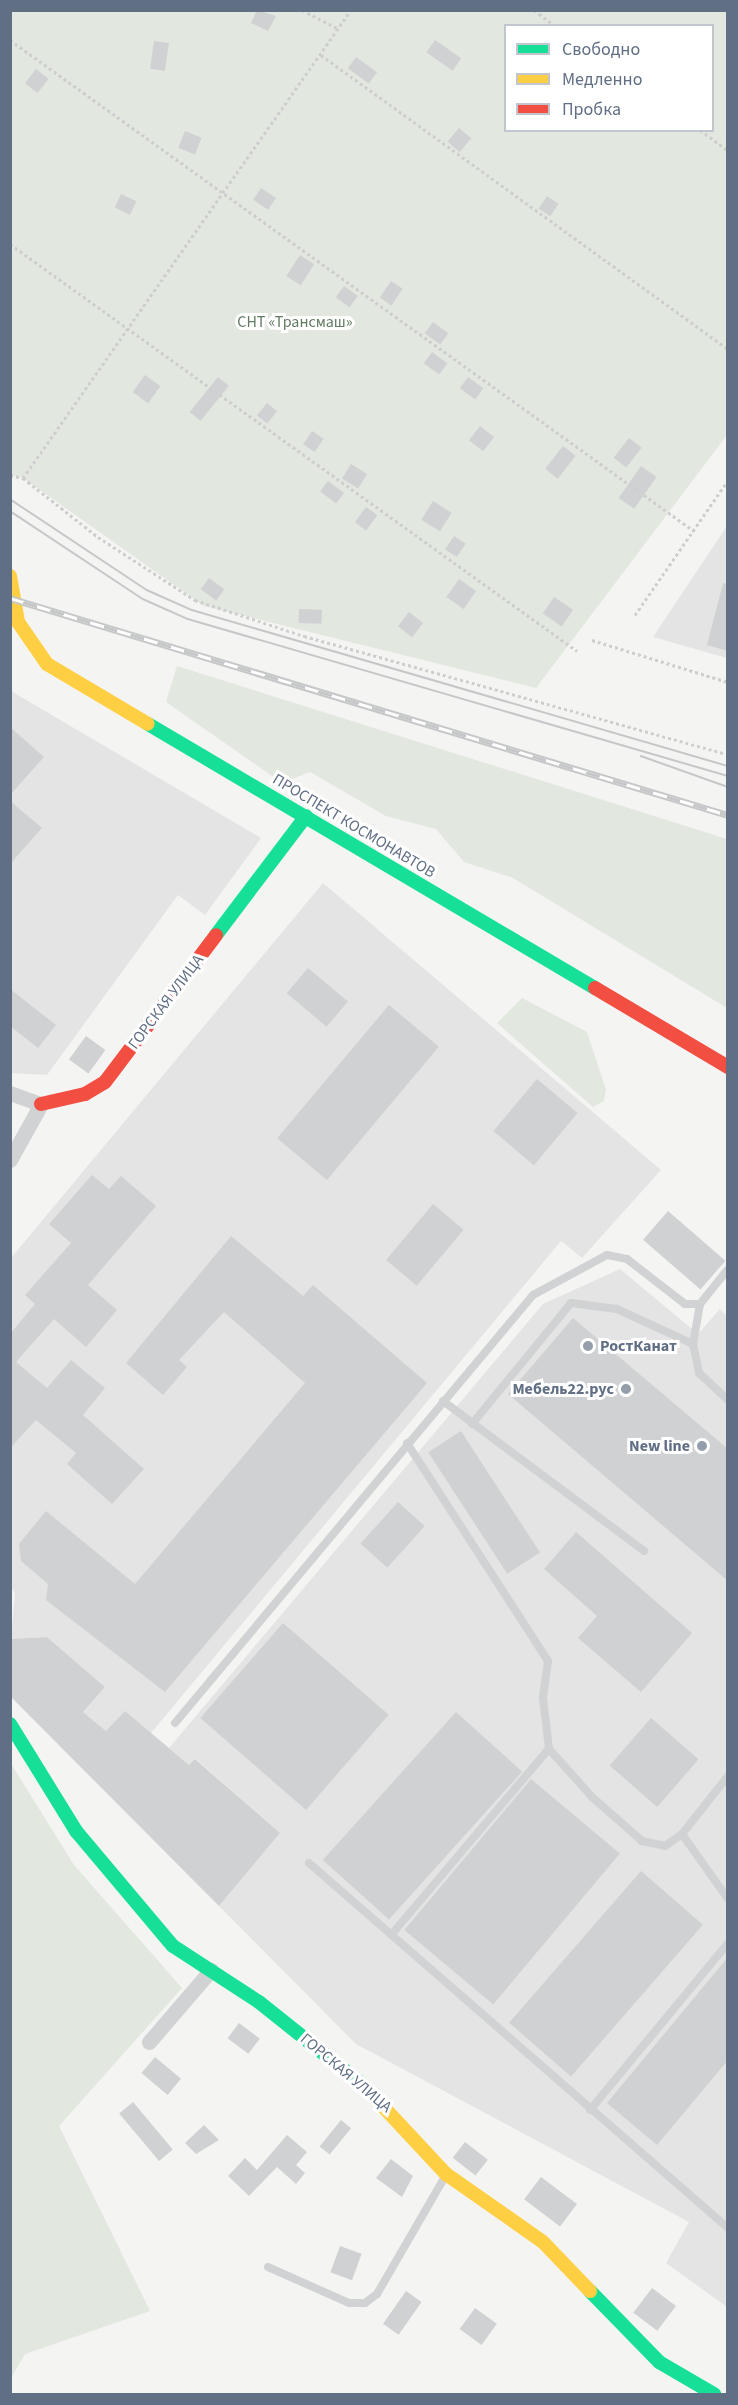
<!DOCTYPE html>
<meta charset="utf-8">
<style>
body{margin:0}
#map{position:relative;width:738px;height:2405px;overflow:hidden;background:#f4f4f2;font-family:"Source Sans 3",sans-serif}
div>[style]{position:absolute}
.built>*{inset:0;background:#e4e4e4}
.green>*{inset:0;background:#e2e7e0}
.building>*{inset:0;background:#d0d1d2;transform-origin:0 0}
.path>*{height:3px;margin-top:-1.5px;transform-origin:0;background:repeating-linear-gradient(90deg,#cecece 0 3px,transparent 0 6px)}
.lane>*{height:8px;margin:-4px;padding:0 4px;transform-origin:4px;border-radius:4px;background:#d1d2d3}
.street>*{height:15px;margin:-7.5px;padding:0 7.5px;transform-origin:7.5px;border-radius:7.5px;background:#d1d2d3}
.fast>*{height:14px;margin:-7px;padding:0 7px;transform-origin:7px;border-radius:7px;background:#16e098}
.slow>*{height:14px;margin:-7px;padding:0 7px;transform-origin:7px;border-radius:7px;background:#ffcf43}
.jam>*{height:14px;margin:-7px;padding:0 7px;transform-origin:7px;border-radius:7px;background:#f24e42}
.tram>*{height:1.5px;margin:-0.75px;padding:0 0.75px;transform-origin:0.75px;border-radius:0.75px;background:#c6c7c8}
.rail>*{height:7px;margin-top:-3.5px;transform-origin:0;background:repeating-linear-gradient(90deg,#fff 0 14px,#c6c7c8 0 28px);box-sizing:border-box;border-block:2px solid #c6c7c8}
.dots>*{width:16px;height:16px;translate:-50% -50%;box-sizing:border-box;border:3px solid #fff;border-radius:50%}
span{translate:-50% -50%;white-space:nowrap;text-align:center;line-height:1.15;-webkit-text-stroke:6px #fff;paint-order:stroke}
.park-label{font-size:16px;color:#617b61}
.street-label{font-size:16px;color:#616f85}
.poi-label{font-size:16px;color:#616f85;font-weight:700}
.left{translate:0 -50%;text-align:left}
.right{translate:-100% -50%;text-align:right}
.frame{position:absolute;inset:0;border:12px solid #616f85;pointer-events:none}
.legend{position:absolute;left:504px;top:24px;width:210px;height:108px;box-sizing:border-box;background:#fff;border:2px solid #c0c5ce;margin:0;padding:8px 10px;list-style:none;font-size:18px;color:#616f85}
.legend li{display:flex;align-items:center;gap:12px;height:30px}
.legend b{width:30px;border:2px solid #c0c5ce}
</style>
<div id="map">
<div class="built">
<div style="clip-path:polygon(727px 526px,727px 658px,653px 637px)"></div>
<div style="clip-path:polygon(11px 691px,261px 838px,205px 915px,178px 895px,47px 1075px,11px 1073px)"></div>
<div style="clip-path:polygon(323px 883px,661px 1170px,582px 1258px,561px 1241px,151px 1733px,106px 1731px,83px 1712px,105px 1687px,47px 1637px,11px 1639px,15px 1594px,11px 1586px,11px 1258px)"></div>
<div style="clip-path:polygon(620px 1269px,698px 1334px,720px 1309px,727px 1316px,727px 2307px,666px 2263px,689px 2222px,356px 2044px,219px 1906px,280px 1833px,196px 1759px,189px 1765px,169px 1748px,543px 1304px)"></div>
</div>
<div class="green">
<div style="clip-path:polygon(evenodd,11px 11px,727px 11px,727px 435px,536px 688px,204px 606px,23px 478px,11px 475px,11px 11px,506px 26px,712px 26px,712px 130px,506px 130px,506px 26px)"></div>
<div style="clip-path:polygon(177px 666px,727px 839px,727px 1008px,513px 878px,464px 862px,436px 829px,386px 816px,310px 772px,282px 783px,166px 702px)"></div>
<div style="clip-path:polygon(522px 998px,587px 1032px,606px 1090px,604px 1101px,593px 1107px,497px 1023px)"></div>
<div style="clip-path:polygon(10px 1762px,74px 1865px,182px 1988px,59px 2126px,150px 2311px,25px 2354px,11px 2378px)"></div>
</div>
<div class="building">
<div style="clip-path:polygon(257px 10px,276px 16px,268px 31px,251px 23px)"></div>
<div style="left:435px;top:40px;width:32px;height:15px;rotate:35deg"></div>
<div style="left:154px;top:41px;width:15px;height:28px;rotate:8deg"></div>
<div style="left:356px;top:57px;width:26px;height:14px;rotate:36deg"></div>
<div style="left:36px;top:69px;width:16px;height:18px;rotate:38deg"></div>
<div style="left:459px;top:128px;width:16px;height:18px;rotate:40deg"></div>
<div style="left:185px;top:131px;width:18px;height:18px;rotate:22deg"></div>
<div style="left:261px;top:188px;width:18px;height:14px;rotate:34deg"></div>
<div style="left:121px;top:194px;width:17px;height:15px;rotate:25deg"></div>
<div style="left:547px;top:196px;width:14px;height:15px;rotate:34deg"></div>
<div style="left:300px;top:255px;width:17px;height:25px;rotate:33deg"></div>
<div style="left:391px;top:281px;width:14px;height:20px;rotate:34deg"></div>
<div style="left:344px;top:286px;width:17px;height:14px;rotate:36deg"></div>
<div style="left:433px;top:322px;width:19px;height:14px;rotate:36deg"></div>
<div style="left:432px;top:352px;width:19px;height:14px;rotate:36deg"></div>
<div style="left:145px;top:375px;width:19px;height:21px;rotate:36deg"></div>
<div style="left:218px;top:377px;width:14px;height:45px;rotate:39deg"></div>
<div style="left:468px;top:377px;width:19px;height:14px;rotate:36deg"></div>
<div style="left:267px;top:403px;width:13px;height:16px;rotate:39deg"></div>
<div style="left:480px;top:426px;width:18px;height:18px;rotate:38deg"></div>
<div style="left:312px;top:431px;width:14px;height:16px;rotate:34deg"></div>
<div style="left:629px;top:438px;width:16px;height:25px;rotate:38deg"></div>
<div style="left:563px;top:446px;width:16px;height:29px;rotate:38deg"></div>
<div style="left:351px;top:464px;width:19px;height:17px;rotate:32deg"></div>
<div style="left:641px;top:466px;width:19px;height:39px;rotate:35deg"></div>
<div style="left:328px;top:481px;width:20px;height:13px;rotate:37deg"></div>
<div style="left:433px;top:501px;width:22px;height:22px;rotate:32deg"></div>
<div style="left:366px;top:507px;width:14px;height:19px;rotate:36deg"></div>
<div style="left:454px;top:536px;width:14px;height:16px;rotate:34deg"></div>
<div style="left:209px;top:578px;width:19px;height:14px;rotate:36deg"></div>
<div style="left:459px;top:579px;width:21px;height:22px;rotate:35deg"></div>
<div style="clip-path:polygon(723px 583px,728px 584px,728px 651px,707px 645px)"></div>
<div style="left:554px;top:597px;width:23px;height:20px;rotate:34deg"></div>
<div style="left:299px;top:609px;width:23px;height:14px;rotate:2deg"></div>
<div style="left:409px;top:612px;width:18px;height:18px;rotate:38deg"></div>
<div style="clip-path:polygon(10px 727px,44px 757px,10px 795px)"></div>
<div style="clip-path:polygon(10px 801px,42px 828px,10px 864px)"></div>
<div style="left:308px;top:968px;width:52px;height:33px;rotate:40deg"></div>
<div style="clip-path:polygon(10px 989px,56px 1025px,38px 1048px,10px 1026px)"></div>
<div style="left:389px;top:1005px;width:65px;height:174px;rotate:40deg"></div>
<div style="left:86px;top:1036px;width:24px;height:29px;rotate:36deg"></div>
<div style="left:537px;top:1079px;width:53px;height:68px;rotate:40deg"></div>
<div style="clip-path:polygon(92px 1175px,109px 1189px,121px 1176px,156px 1206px,88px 1285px,117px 1310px,86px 1347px,54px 1319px,16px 1362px,47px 1388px,71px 1360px,105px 1388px,83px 1415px,144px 1469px,112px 1504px,67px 1464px,76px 1453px,36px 1420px,10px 1448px,10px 1334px,35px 1304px,25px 1295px,71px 1243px,49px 1224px)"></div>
<div style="left:433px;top:1204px;width:40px;height:73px;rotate:40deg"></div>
<div style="left:668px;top:1211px;width:76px;height:38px;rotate:41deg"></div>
<div style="clip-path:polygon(231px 1236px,303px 1296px,313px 1285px,427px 1383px,165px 1692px,46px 1600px,48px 1584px,21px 1561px,19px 1544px,46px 1511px,135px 1584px,305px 1383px,224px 1312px,179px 1360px,187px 1367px,163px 1395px,126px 1363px)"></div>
<div style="clip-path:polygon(573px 1318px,728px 1449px,728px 1581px,508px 1394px)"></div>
<div style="left:461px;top:1431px;width:145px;height:39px;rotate:57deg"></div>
<div style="left:398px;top:1502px;width:36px;height:56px;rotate:42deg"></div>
<div style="clip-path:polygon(576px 1532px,692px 1633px,641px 1692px,578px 1638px,597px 1616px,544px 1569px)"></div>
<div style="left:283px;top:1623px;width:140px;height:126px;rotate:41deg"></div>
<div style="clip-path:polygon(47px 1637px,105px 1687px,83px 1712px,106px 1731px,125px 1711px,189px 1765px,195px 1759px,280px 1833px,219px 1906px,10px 1696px,10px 1639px)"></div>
<div style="left:456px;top:1712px;width:89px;height:199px;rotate:42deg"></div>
<div style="left:651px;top:1718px;width:63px;height:63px;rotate:41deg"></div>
<div style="left:531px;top:1779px;width:116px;height:197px;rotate:40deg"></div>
<div style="left:641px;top:1871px;width:82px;height:201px;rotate:41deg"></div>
<div style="clip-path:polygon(728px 1957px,728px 2060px,657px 2145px,607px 2103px)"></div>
<div style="left:239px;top:2023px;width:26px;height:19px;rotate:37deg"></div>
<div style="left:155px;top:2057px;width:34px;height:21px;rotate:40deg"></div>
<div style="left:133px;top:2102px;width:62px;height:18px;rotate:50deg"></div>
<div style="left:341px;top:2120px;width:13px;height:34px;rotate:39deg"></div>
<div style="clip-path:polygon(204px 2125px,219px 2140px,196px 2154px,185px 2143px)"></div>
<div style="clip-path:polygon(287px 2135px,307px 2152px,296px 2165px,305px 2173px,296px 2184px,277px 2167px,249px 2196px,228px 2176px,245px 2158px,257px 2170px)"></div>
<div style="left:465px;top:2142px;width:29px;height:20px;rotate:38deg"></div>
<div style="clip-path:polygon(391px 2159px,413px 2176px,402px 2197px,376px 2178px)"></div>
<div style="left:541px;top:2177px;width:45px;height:28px;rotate:37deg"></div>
<div style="left:340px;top:2246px;width:23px;height:28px;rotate:20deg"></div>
<div style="left:652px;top:2288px;width:30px;height:31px;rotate:37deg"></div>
<div style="left:406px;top:2291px;width:19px;height:40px;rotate:35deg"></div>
<div style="left:475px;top:2308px;width:27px;height:26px;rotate:36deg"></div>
</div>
<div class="path">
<div style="left:302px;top:10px;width:42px;rotate:27.2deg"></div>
<div style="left:534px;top:10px;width:26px;rotate:37deg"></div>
<div style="left:10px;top:40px;width:842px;rotate:35.67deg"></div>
<div style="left:321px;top:55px;width:502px;rotate:35.84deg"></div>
<div style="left:700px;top:130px;width:34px;rotate:36deg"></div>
<div style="left:10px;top:244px;width:698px;rotate:35.67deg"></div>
<div style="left:10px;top:475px;width:13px;rotate:13deg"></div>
<div style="left:23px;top:478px;width:571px;rotate:-54.98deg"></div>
<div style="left:23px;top:478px;width:95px;rotate:38.2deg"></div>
<div style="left:98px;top:537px;width:116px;rotate:33deg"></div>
<div style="left:195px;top:600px;width:115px;rotate:18.3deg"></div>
<div style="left:304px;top:636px;width:440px;rotate:15.6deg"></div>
<div style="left:635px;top:615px;width:164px;rotate:-55.4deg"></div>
<div style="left:592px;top:640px;width:142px;rotate:17.2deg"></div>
</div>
<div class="lane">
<div style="left:700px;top:1304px;width:41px;rotate:99.9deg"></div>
<div style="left:693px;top:1344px;width:30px;rotate:78deg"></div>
<div style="left:699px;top:1373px;width:40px;rotate:43deg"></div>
<div style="left:443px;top:1401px;width:251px;rotate:36.7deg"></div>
<div style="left:472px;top:1424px;width:156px;rotate:-50.7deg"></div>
<div style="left:571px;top:1303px;width:46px;rotate:7.4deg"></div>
<div style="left:617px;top:1309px;width:84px;rotate:24.7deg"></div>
<div style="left:407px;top:1443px;width:260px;rotate:57.1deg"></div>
<div style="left:548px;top:1661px;width:37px;rotate:98deg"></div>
<div style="left:543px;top:1698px;width:51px;rotate:83.3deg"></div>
<div style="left:549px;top:1749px;width:64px;rotate:48.1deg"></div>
<div style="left:592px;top:1797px;width:67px;rotate:41.3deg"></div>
<div style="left:642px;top:1841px;width:24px;rotate:12deg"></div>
<div style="left:665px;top:1846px;width:21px;rotate:-35deg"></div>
<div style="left:175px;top:1723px;width:558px;rotate:-50.09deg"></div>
<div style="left:533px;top:1295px;width:84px;rotate:-28.4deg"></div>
<div style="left:607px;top:1255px;width:20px;rotate:11deg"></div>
<div style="left:627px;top:1259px;width:73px;rotate:37.8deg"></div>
<div style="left:685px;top:1304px;width:15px"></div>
<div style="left:700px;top:1304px;width:45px;rotate:-51.3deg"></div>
<div style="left:728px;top:1776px;width:74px;rotate:128.4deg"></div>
<div style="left:682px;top:1834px;width:80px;rotate:54.7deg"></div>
<div style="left:309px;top:1863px;width:556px;rotate:41.06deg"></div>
<div style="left:391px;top:1935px;width:244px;rotate:-49.7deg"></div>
<div style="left:590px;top:2110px;width:217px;rotate:-50.4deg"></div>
<div style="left:268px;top:2267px;width:89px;rotate:24deg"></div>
<div style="left:349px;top:2303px;width:16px"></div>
<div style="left:365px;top:2303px;width:15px;rotate:-37deg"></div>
<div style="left:377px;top:2294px;width:138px;rotate:-59.9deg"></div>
</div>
<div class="street">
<div style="left:10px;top:1093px;width:33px;rotate:20deg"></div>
<div style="left:41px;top:1104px;width:64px;rotate:119deg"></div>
<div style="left:149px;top:2042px;width:95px;rotate:-49.3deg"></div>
</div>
<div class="fast">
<div style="left:148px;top:724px;width:519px;rotate:30.57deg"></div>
<div style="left:216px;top:935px;width:149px;rotate:-52.9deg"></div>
<div style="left:10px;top:1724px;width:126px;rotate:58.3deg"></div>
<div style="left:76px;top:1831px;width:150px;rotate:49.9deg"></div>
<div style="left:173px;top:1946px;width:103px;rotate:33.1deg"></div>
<div style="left:259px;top:2002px;width:133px;rotate:38.6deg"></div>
<div style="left:590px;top:2291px;width:99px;rotate:45.8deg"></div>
<div style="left:659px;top:2362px;width:64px;rotate:30.2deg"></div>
</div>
<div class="slow">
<div style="left:10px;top:576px;width:47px;rotate:80.1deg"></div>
<div style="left:18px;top:622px;width:51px;rotate:55.4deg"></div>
<div style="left:47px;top:664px;width:117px;rotate:30.7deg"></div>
<div style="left:363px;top:2085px;width:122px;rotate:47deg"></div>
<div style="left:446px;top:2174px;width:118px;rotate:35deg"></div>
<div style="left:543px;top:2242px;width:68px;rotate:46.2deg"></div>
</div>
<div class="jam">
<div style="left:595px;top:988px;width:155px;rotate:30.7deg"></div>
<div style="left:41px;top:1104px;width:45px;rotate:-12.8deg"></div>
<div style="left:85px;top:1094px;width:23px;rotate:-31deg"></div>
<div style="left:105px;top:1082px;width:184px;rotate:-52.9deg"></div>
</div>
<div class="tram">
<div style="left:10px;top:499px;width:164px;rotate:33.6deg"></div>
<div style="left:147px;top:590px;width:49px;rotate:24deg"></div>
<div style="left:192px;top:610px;width:558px;rotate:16.23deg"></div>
<div style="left:10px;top:511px;width:159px;rotate:33.5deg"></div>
<div style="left:143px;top:599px;width:49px;rotate:24deg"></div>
<div style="left:188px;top:619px;width:562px;rotate:16.21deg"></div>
<div style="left:641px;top:756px;width:92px;rotate:19.6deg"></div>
</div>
<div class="rail">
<div style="left:10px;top:598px;width:750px;rotate:16.82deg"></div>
</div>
<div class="dots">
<div style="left:588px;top:1346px;background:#949eab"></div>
<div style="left:626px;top:1389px;background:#949eab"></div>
<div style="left:702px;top:1446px;background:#949eab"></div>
</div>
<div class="park-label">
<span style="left:295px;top:322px">СНТ «Трансмаш»</span>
</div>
<div class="street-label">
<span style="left:354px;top:826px;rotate:31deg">ПРОСПЕКТ КОСМОНАВТОВ</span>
<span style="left:166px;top:1002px;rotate:-53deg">ГОРСКАЯ УЛИЦА</span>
<span style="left:346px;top:2073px;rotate:40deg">ГОРСКАЯ УЛИЦА</span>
</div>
<div class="poi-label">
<span class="left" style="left:600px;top:1346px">РостКанат</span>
<span class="right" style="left:614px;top:1389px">Мебель22.рус</span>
<span class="right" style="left:690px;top:1446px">New line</span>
</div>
<div class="frame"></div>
<ul class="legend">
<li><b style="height:8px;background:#16e098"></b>Свободно</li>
<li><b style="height:8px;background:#ffcf43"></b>Медленно</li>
<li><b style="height:8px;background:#f24e42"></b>Пробка</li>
</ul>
</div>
